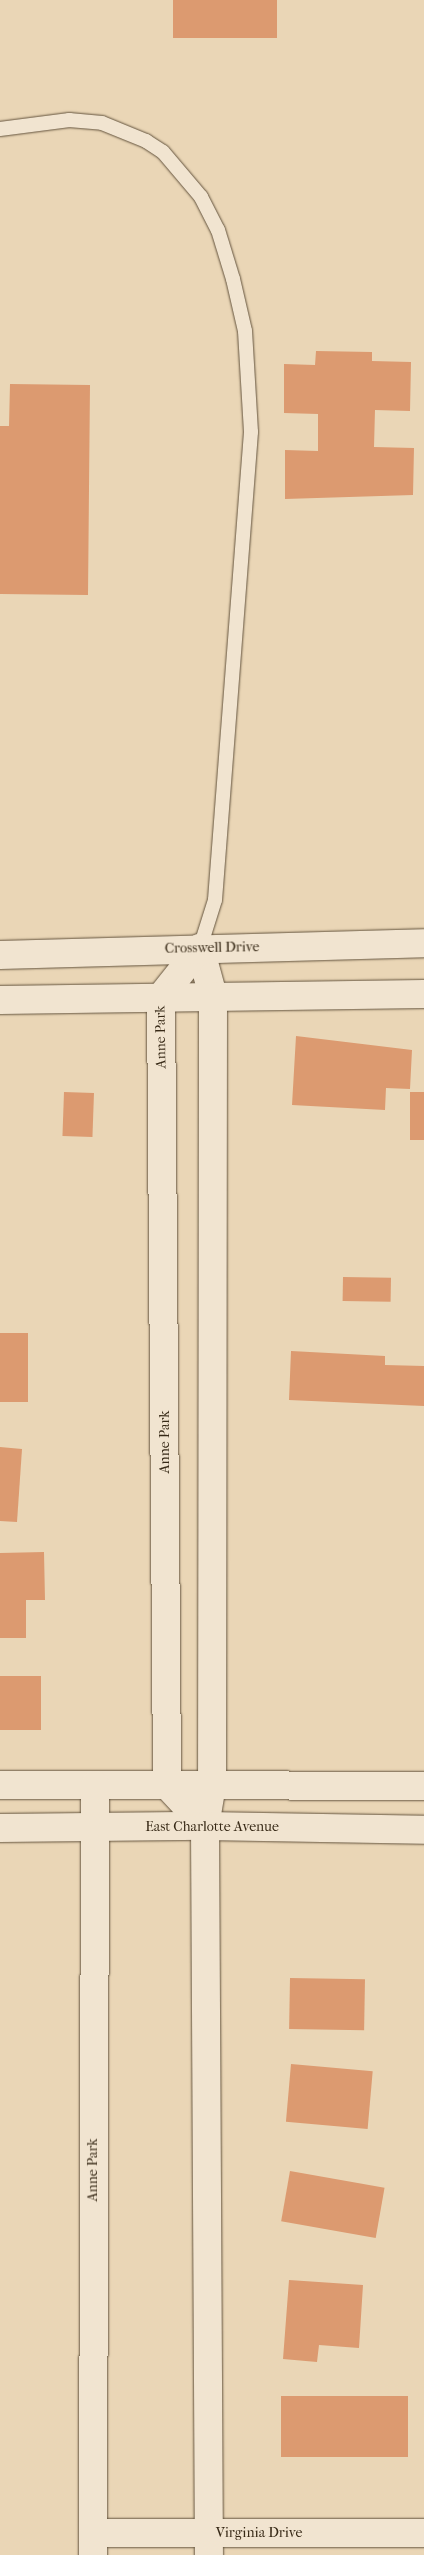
<!DOCTYPE html>
<style>
body{margin:0}
#map{position:relative;width:424px;height:2555px;overflow:hidden;background:#ead6b6;font-family:"IM FELL French Canon",serif}
div>[style]{position:absolute}
.building>*{inset:0;background:#dc9a70;transform-origin:0 0}
.roads{filter:drop-shadow(0 0 1px #64543e) drop-shadow(0 0 1px #64543e)}
.service>*{height:14px;margin:-7px;padding:0 7px;transform-origin:7px;border-radius:7px;background:#f1e4d0}
.minor>*{height:28px;margin:-14px;padding:0 14px;transform-origin:14px;border-radius:14px;background:#f1e4d0}
span{translate:-50% -50%;white-space:nowrap;text-align:center;line-height:1.15;-webkit-text-stroke:4px #f1e4d0;paint-order:stroke}
.street-label{font-size:14px;color:#372916}
</style>
<div id="map">
<div class="building">
<div style="left:173px;top:0;width:104px;height:38px"></div>
<div style="clip-path:polygon(316px 351px,372px 352px,372px 361px,411px 362px,410px 411px,375px 410px,374px 447px,414px 448px,413px 495px,285px 499px,285px 450px,318px 451px,318px 414px,284px 413px,284px 364px,315px 365px)"></div>
<div style="clip-path:polygon(10px 384px,90px 385px,88px 595px,0 594px,0 426px,9px 426px)"></div>
<div style="clip-path:polygon(296px 1036px,412px 1050px,410px 1089px,386px 1088px,385px 1110px,292px 1105px)"></div>
<div style="left:64px;top:1092px;width:30px;height:44px;rotate:2deg"></div>
<div style="left:410px;top:1092px;width:14px;height:48px"></div>
<div style="left:343px;top:1277px;width:48px;height:24px;rotate:1deg"></div>
<div style="left:0;top:1333px;width:28px;height:69px"></div>
<div style="clip-path:polygon(291px 1351px,385px 1356px,385px 1365px,424px 1366px,424px 1406px,289px 1400px)"></div>
<div style="clip-path:polygon(0 1447px,22px 1449px,17px 1522px,0 1521px)"></div>
<div style="clip-path:polygon(44px 1552px,45px 1600px,26px 1600px,26px 1638px,0 1638px,0 1553px)"></div>
<div style="left:0;top:1676px;width:41px;height:54px"></div>
<div style="left:290px;top:1978px;width:75px;height:51px;rotate:1deg"></div>
<div style="left:291px;top:2064px;width:82px;height:58px;rotate:5deg"></div>
<div style="left:290px;top:2171px;width:96px;height:51px;rotate:10deg"></div>
<div style="clip-path:polygon(289px 2280px,363px 2285px,359px 2348px,319px 2345px,317px 2362px,283px 2359px)"></div>
<div style="left:281px;top:2396px;width:127px;height:61px"></div>
</div>
<div class="roads">
<div class="service">
<div style="left:0;top:129px;width:70px;rotate:-7.4deg"></div>
<div style="left:69px;top:120px;width:33px;rotate:5deg"></div>
<div style="left:102px;top:123px;width:48px;rotate:22.2deg"></div>
<div style="left:146px;top:141px;width:20px;rotate:33deg"></div>
<div style="left:163px;top:152px;width:59px;rotate:49.8deg"></div>
<div style="left:201px;top:197px;width:37px;rotate:63deg"></div>
<div style="left:218px;top:230px;width:51px;rotate:73deg"></div>
<div style="left:233px;top:279px;width:53px;rotate:77deg"></div>
<div style="left:245px;top:331px;width:101px;rotate:86.6deg"></div>
<div style="left:251px;top:432px;width:469px;rotate:94.4deg"></div>
<div style="left:215px;top:900px;width:50px;rotate:107.4deg"></div>
</div>
<div class="minor">
<div style="left:200px;top:948px;width:50px;rotate:74.8deg"></div>
<div style="left:213px;top:996px;width:789px;rotate:90.07deg"></div>
<div style="left:212px;top:1785px;width:42px;rotate:99.7deg"></div>
<div style="left:205px;top:1826px;width:729px;rotate:89.69deg"></div>
<div style="left:200px;top:948px;width:63px;rotate:128.5deg"></div>
<div style="left:161px;top:997px;width:788px;rotate:89.56deg"></div>
<div style="left:167px;top:1785px;width:56px;rotate:47.2deg"></div>
<div style="left:0;top:955px;width:424px;rotate:-1.6deg"></div>
<div style="left:0;top:1000px;width:424px;rotate:-0.8deg"></div>
<div style="left:0;top:1785px;width:424px;rotate:0.1deg"></div>
<div style="left:0;top:1828px;width:205px;rotate:-0.6deg"></div>
<div style="left:205px;top:1826px;width:219px;rotate:1deg"></div>
<div style="left:93px;top:2533px;width:331px"></div>
<div style="left:93px;top:2555px;width:770px;rotate:-89.85deg"></div>
</div>
</div>
<div class="street-label">
<span style="left:212px;top:948px;rotate:-1deg">Crosswell Drive</span>
<span style="left:161px;top:1037px;rotate:-91deg">Anne Park</span>
<span style="left:165px;top:1442px;rotate:-90deg">Anne Park</span>
<span style="left:212px;top:1827px">East Charlotte Avenue</span>
<span style="left:93px;top:2170px;rotate:-90deg">Anne Park</span>
<span style="left:259px;top:2533px">Virginia Drive</span>
</div>
</div>
